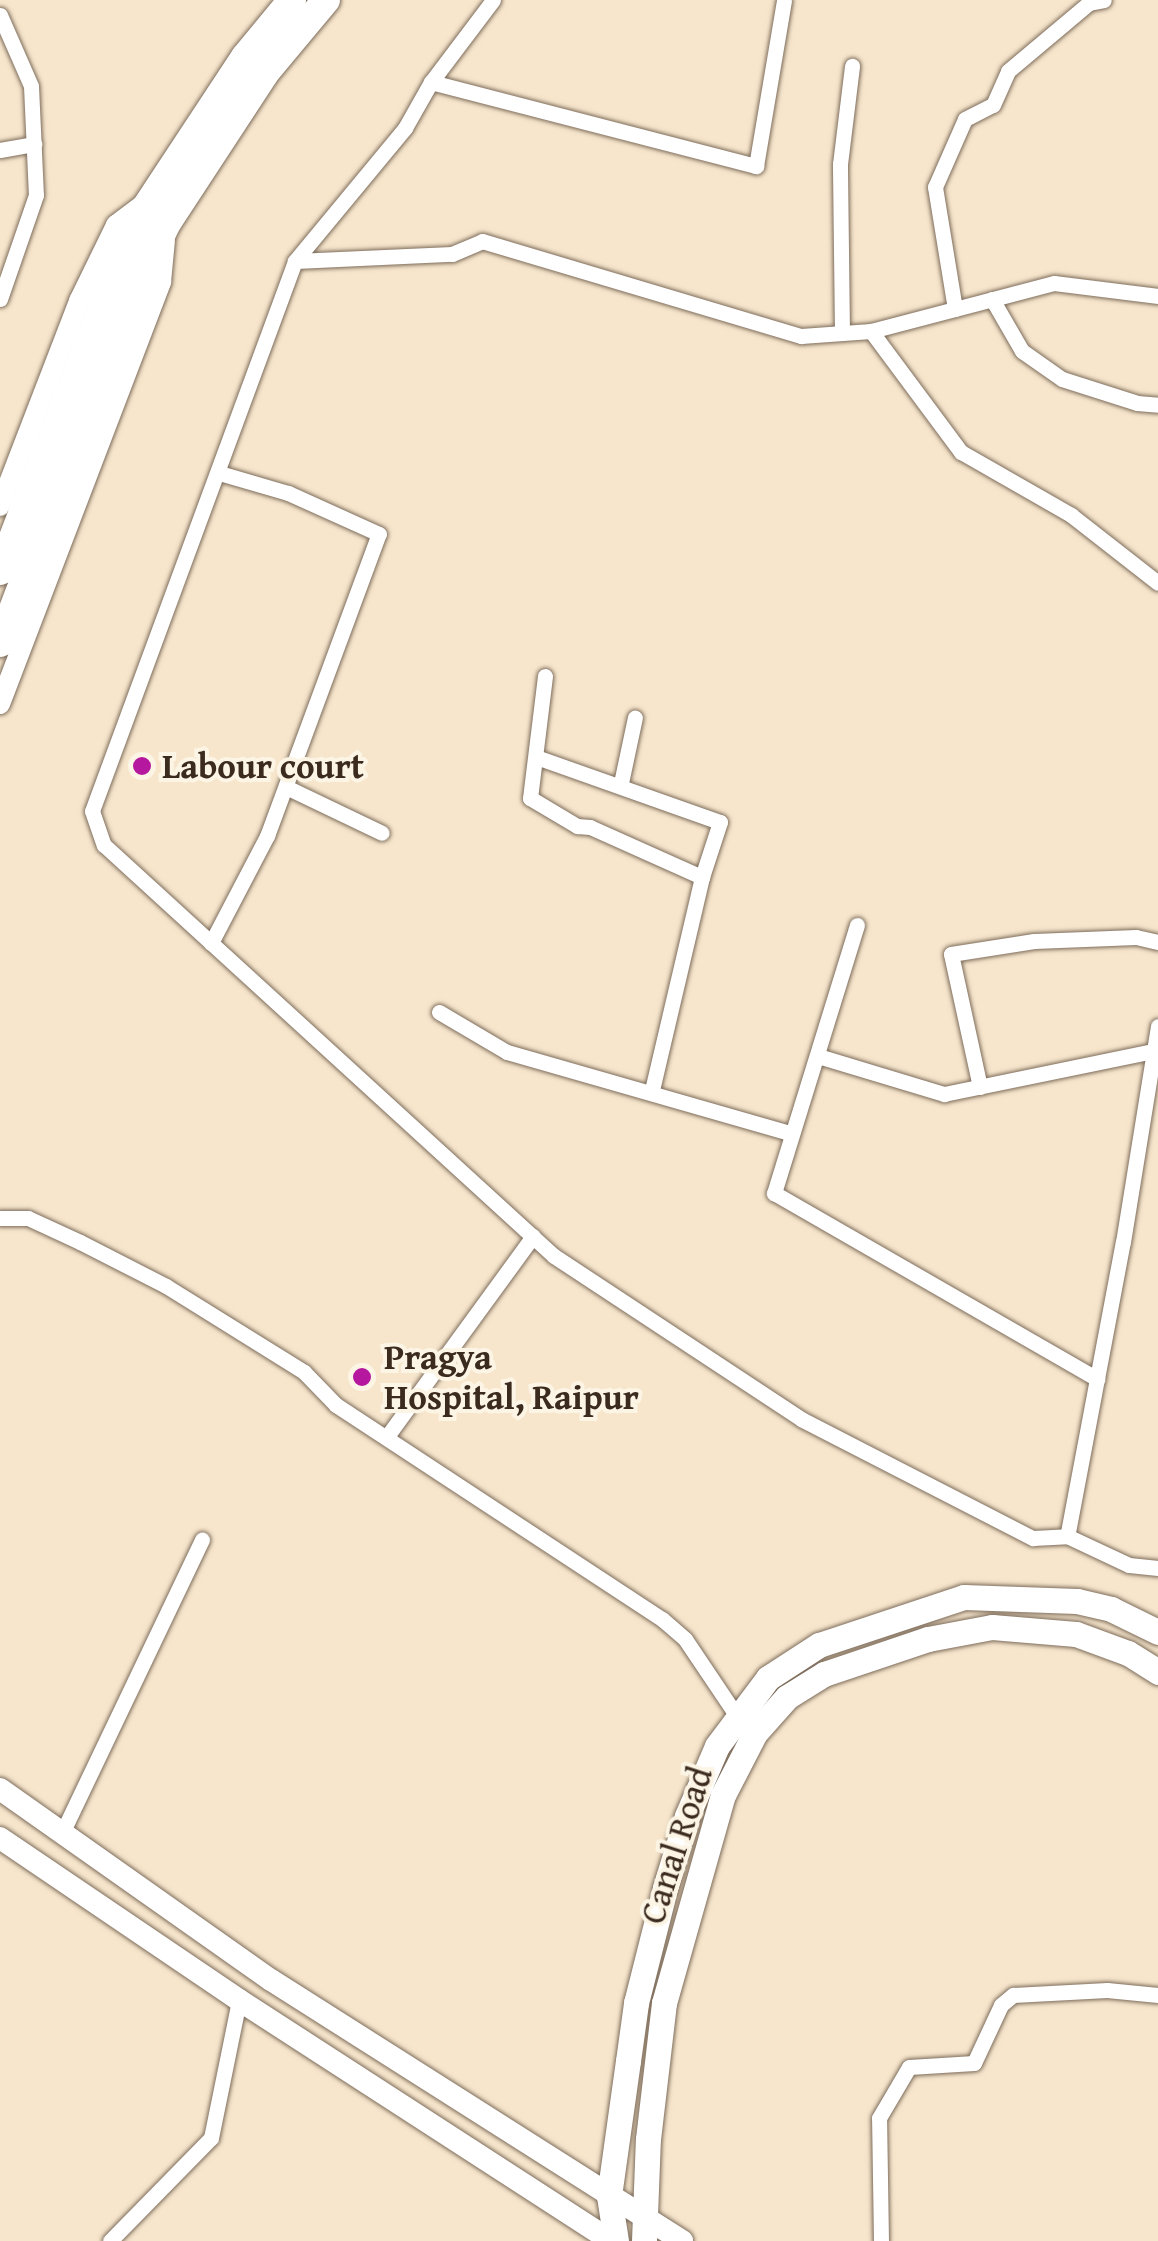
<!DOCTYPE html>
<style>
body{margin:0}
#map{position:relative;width:1158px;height:2241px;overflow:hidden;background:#f7e6cc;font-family:"Gentium Book Plus",serif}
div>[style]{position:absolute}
.roads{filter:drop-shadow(0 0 2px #7d6c5b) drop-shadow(0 0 2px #7d6c5b)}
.minor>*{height:15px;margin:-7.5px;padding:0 7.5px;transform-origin:7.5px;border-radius:7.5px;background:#fff}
.tertiary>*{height:20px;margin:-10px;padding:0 10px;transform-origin:10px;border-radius:10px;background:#fff}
.secondary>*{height:22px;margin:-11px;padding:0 11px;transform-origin:11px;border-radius:11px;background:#fff}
.primary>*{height:25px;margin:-12.5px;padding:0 12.5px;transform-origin:12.5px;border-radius:12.5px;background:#fff}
.trunk>*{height:28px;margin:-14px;padding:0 14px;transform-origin:14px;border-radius:14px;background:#fff}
.dots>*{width:28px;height:28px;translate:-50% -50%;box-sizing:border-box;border:5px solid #fcf5e5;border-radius:50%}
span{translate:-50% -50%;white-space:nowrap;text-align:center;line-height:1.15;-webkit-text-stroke:8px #fcf5e5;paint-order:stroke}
.poi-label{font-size:35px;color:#3b2a1e;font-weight:700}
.left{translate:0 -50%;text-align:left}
.street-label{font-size:35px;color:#3b2a1e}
</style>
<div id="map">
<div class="roads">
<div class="minor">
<div style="left:493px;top:0;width:103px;rotate:127.1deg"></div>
<div style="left:431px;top:82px;width:53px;rotate:119.5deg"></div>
<div style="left:405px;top:128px;width:173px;rotate:129.6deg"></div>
<div style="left:295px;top:261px;width:586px;rotate:110.26deg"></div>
<div style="left:92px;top:811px;width:36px;rotate:71deg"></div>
<div style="left:104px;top:845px;width:609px;rotate:42.41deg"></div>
<div style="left:554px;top:1256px;width:296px;rotate:33.4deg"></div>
<div style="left:801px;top:1419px;width:261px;rotate:27.2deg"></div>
<div style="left:1033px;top:1538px;width:34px;rotate:-3deg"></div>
<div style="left:0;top:15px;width:77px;rotate:66.4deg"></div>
<div style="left:31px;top:86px;width:109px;rotate:87.4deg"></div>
<div style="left:36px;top:195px;width:110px;rotate:109.1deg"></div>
<div style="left:431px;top:82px;width:336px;rotate:14.5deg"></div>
<div style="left:756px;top:166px;width:168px;rotate:-80.4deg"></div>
<div style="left:0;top:150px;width:35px;rotate:-10deg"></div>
<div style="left:295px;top:261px;width:157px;rotate:-2.6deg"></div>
<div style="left:452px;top:254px;width:33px;rotate:-23deg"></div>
<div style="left:482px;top:241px;width:333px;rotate:16.6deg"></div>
<div style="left:801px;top:336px;width:70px;rotate:-4.1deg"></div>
<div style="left:871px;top:331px;width:189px;rotate:-14.7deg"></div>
<div style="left:1054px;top:283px;width:105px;rotate:7.1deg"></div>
<div style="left:992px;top:299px;width:60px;rotate:60deg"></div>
<div style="left:1022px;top:351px;width:49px;rotate:35deg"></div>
<div style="left:1062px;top:379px;width:79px;rotate:17.7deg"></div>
<div style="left:1137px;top:403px;width:21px;rotate:5deg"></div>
<div style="left:955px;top:309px;width:124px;rotate:-99.3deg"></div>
<div style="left:935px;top:187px;width:74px;rotate:-66.2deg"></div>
<div style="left:965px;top:119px;width:31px;rotate:-27deg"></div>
<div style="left:993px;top:105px;width:37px;rotate:-66deg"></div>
<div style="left:1008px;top:71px;width:106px;rotate:-40deg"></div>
<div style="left:1089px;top:3px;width:15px;rotate:-11deg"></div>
<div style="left:871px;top:331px;width:151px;rotate:53.4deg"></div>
<div style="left:961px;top:452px;width:127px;rotate:29.8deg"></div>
<div style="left:1071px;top:515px;width:110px;rotate:38deg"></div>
<div style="left:842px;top:333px;width:169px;rotate:-90.7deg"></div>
<div style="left:840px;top:164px;width:99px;rotate:-83deg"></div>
<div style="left:545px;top:676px;width:123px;rotate:97deg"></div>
<div style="left:530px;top:798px;width:55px;rotate:30.8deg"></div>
<div style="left:577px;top:826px;width:13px;rotate:4deg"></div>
<div style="left:590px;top:827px;width:123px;rotate:24.1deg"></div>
<div style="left:539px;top:758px;width:192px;rotate:19.5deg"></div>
<div style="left:720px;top:822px;width:58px;rotate:108.1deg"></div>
<div style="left:702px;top:877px;width:219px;rotate:103.2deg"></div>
<div style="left:621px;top:783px;width:67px;rotate:-78deg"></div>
<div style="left:286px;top:787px;width:106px;rotate:25.6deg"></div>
<div style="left:857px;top:925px;width:281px;rotate:107.2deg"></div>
<div style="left:774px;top:1193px;width:373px;rotate:29.9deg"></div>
<div style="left:211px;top:943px;width:121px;rotate:-62.4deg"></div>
<div style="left:267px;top:836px;width:322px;rotate:-69.7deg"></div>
<div style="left:379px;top:534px;width:100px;rotate:-155.7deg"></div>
<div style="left:288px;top:493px;width:72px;rotate:-163.8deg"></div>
<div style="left:439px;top:1012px;width:79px;rotate:30.5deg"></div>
<div style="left:507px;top:1052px;width:294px;rotate:16deg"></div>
<div style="left:1158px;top:1026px;width:218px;rotate:99.2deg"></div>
<div style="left:1123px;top:1241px;width:300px;rotate:100.7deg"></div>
<div style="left:1067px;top:1536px;width:68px;rotate:25.1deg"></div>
<div style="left:1129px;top:1565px;width:29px;rotate:6deg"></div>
<div style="left:818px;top:1056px;width:132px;rotate:16.8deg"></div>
<div style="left:944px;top:1094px;width:214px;rotate:-11.6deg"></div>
<div style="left:980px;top:1087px;width:136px;rotate:-102.3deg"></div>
<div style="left:951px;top:954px;width:84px;rotate:-8.9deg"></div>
<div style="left:1034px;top:941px;width:102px;rotate:-2.2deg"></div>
<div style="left:1136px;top:937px;width:23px;rotate:13deg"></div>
<div style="left:0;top:1218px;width:28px"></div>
<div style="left:28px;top:1218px;width:57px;rotate:24.8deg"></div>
<div style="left:80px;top:1242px;width:97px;rotate:27.1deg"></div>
<div style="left:166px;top:1286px;width:163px;rotate:31.9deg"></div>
<div style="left:304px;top:1372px;width:46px;rotate:45.9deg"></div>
<div style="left:336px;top:1405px;width:390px;rotate:33.3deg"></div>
<div style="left:662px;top:1619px;width:30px;rotate:41deg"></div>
<div style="left:685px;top:1639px;width:99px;rotate:56.1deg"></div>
<div style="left:388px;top:1435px;width:246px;rotate:-53.9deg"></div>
<div style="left:63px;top:1831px;width:323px;rotate:-64.5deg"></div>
<div style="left:110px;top:2241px;width:144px;rotate:-45.6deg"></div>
<div style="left:211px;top:2138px;width:141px;rotate:-78.5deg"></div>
<div style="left:881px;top:2241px;width:123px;rotate:-90.9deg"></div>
<div style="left:879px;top:2118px;width:59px;rotate:-59.5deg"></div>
<div style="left:909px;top:2067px;width:65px;rotate:-3.5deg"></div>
<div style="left:974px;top:2063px;width:64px;rotate:-65deg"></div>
<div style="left:1001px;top:2005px;width:16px;rotate:-40deg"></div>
<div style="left:1013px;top:1995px;width:94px;rotate:-3deg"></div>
<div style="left:1107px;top:1990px;width:51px;rotate:5.6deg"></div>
</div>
<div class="tertiary">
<div style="left:0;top:506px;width:220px;rotate:-68.9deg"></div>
<div style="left:79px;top:301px;width:85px;rotate:-64deg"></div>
<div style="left:116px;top:225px;width:39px;rotate:-37deg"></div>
<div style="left:0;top:704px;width:452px;rotate:-69.1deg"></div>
<div style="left:161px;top:282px;width:42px;rotate:-84.6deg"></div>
</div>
<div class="secondary">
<div style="left:0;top:1789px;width:332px;rotate:35.2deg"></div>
<div style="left:271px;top:1980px;width:487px;rotate:32.4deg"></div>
<div style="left:0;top:1838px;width:289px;rotate:34.1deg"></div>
<div style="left:239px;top:2000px;width:444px;rotate:32.9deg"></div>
</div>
<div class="primary">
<div style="left:616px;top:2241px;width:46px;rotate:-98.8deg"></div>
<div style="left:609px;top:2196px;width:136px;rotate:-82deg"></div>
<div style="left:628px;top:2061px;width:59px;rotate:-82.1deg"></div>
<div style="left:636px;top:2003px;width:119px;rotate:-75.8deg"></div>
<div style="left:665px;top:1888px;width:75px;rotate:-73deg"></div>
<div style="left:687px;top:1816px;width:76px;rotate:-66.8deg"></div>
<div style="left:717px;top:1746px;width:85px;rotate:-53.1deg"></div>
<div style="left:768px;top:1678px;width:61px;rotate:-32.9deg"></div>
<div style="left:819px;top:1645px;width:153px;rotate:-18.3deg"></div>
<div style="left:964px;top:1597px;width:113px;rotate:2deg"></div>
<div style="left:1077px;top:1601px;width:35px;rotate:13deg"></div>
<div style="left:1111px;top:1609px;width:52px;rotate:26.1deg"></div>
<div style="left:644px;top:2241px;width:102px;rotate:-87.8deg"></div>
<div style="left:648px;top:2139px;width:137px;rotate:-83.3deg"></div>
<div style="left:664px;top:2003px;width:216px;rotate:-74.2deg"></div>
<div style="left:723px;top:1795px;width:70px;rotate:-62.7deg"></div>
<div style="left:755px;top:1733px;width:48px;rotate:-48.4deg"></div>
<div style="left:787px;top:1697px;width:44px;rotate:-31.9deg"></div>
<div style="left:824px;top:1674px;width:110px;rotate:-18.6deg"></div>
<div style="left:928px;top:1639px;width:65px;rotate:-10.6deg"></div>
<div style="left:992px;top:1627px;width:84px;rotate:4.8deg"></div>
<div style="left:1076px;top:1634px;width:55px;rotate:20.1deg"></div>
<div style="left:1128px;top:1653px;width:36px;rotate:32deg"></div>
</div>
<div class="trunk">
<div style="left:0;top:571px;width:309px;rotate:-68.9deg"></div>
<div style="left:111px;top:283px;width:80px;rotate:-65.7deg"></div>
<div style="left:144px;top:210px;width:183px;rotate:-56.6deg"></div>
<div style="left:245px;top:57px;width:74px;rotate:-50.5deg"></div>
<div style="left:0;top:643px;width:375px;rotate:-69.1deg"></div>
<div style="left:134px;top:293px;width:77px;rotate:-64.8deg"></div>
<div style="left:167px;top:223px;width:179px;rotate:-56.8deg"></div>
<div style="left:265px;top:73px;width:95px;rotate:-50.1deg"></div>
</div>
</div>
<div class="dots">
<div style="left:142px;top:766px;background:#b5179e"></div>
<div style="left:362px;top:1377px;background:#b5179e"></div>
</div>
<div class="poi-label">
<span class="left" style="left:162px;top:766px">Labour court</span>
<span class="left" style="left:384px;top:1377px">Pragya<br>Hospital, Raipur</span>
</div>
<div class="street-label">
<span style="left:676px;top:1845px;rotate:-72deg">Canal Road</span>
</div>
</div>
